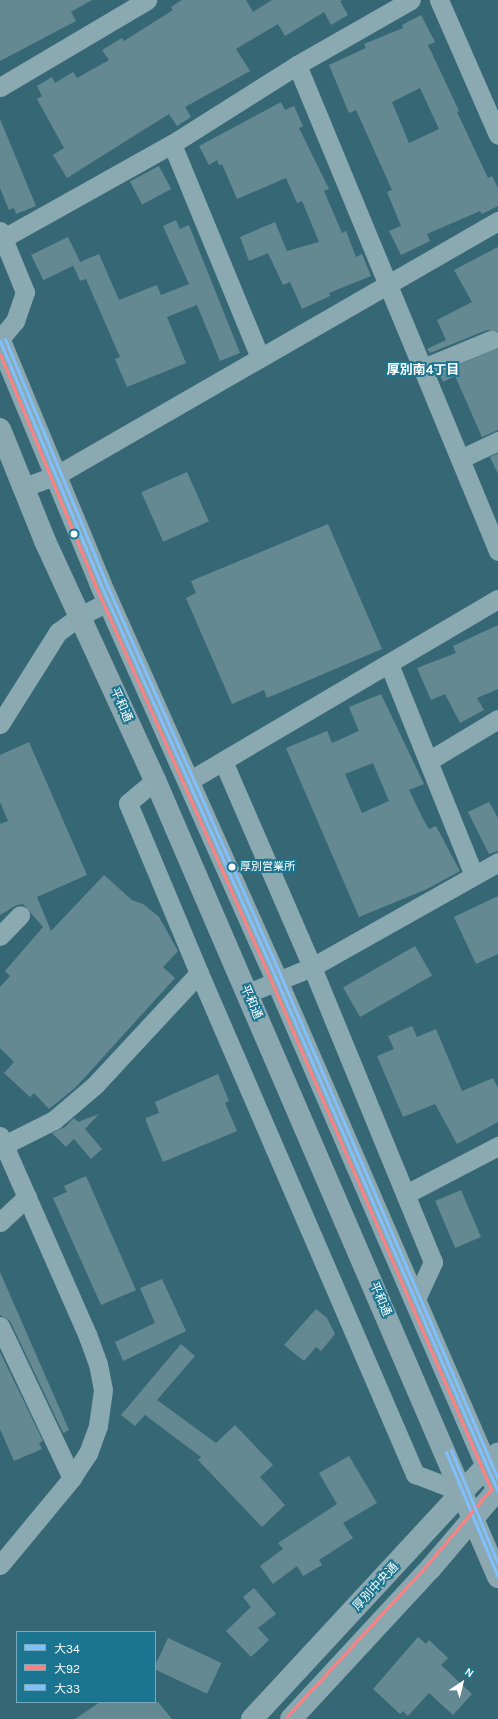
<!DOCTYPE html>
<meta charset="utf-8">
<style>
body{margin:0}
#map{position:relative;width:498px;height:1719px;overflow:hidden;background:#366775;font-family:Karla,"Noto Sans JP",sans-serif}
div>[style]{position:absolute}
.building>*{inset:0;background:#658993;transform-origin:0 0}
.minor>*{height:19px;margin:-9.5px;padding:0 9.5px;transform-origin:9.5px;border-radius:9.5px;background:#8aa9b1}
.major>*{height:22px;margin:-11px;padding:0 11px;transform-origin:11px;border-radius:11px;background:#89a8b0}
.highway>*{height:22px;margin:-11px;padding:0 11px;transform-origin:11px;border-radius:11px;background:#8ba8b1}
.bus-1>*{height:3px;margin:-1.5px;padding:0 1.5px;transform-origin:1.5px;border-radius:1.5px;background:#80c0ff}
.bus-2>*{height:3px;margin:-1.5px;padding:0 1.5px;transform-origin:1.5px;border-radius:1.5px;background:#ff8080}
.bus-3>*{height:3px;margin:-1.5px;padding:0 1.5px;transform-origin:1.5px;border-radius:1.5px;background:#80c0ff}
.dots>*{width:11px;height:11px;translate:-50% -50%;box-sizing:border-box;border:2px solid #1b7590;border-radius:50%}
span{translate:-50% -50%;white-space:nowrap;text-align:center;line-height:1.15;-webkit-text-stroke:4px #1b7590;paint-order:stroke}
.bus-label{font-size:11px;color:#fff}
.left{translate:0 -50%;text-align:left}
.street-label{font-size:12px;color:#fff}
.neighbourhood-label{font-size:13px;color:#fff;font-weight:700}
.legend{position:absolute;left:16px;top:1631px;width:140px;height:72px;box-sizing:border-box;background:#1b7590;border:1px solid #76acbc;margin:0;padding:5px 7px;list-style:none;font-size:12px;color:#fff}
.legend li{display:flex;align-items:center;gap:8px;height:20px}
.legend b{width:20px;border:1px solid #76acbc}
.north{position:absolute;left:442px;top:1663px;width:40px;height:40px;-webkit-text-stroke:3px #1b7590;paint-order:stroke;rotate:35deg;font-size:11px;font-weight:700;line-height:16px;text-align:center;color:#fff}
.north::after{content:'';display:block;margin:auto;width:14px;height:18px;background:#fff;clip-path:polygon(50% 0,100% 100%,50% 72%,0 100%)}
</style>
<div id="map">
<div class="building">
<div style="clip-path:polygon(0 0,92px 0,71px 12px,76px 21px,0 61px)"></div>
<div style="clip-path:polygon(182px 0,246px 0,253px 12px,272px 0,343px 0,340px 1px,348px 15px,331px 25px,324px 12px,285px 36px,278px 24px,236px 49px,250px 71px,185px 107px,191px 117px,177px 126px,169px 114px,67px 178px,53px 155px,64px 148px,37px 99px,42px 96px,37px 86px,52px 77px,55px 83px,73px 72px,77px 78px,109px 60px,102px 50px,122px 38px,124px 41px,173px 10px,171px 7px)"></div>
<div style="clip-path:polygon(evenodd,421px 15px,435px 42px,428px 45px,459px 111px,457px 112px,488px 178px,492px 176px,498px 188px,498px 206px,482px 214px,480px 211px,427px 234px,430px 241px,401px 255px,389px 231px,401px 226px,387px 192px,392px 190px,356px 110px,349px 113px,329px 65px,366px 48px,364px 44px,403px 28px,402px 25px,421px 15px,420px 88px,439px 129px,409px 143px,392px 102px,420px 88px)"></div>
<div style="clip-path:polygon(281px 102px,285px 110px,294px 106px,303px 126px,299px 128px,329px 189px,324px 191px,342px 233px,346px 231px,356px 257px,362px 254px,371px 276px,329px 293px,330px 296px,302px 309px,290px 282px,283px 285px,268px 253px,249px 261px,240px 237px,275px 222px,287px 251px,319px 242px,302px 201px,297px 203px,286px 178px,237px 199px,222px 164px,219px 165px,217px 160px,209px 165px,199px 146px)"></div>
<div style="clip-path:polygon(0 119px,36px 206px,16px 214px,14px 208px,9px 210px,0 188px)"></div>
<div style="left:159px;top:166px;width:26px;height:33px;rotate:62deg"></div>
<div style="clip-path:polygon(176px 220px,180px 229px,189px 225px,240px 353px,220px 361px,197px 305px,167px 317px,186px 363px,127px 387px,115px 359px,120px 357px,86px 279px,80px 281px,73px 265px,99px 254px,119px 300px,157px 285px,161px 295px,189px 284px,163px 226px)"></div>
<div style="left:68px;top:237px;width:28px;height:41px;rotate:64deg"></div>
<div style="clip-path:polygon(498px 247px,498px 332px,487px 330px,430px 353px,427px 349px,446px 340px,437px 320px,472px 302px,454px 270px)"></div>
<div style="clip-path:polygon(498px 348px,498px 430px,482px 437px,455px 376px,443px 382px,439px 373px)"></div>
<div style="clip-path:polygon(498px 453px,498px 474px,490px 457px)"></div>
<div style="left:187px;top:472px;width:54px;height:50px;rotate:66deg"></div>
<div style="clip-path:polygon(328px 524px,382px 649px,267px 698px,264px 690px,232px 704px,186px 598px,196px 593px,191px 581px)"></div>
<div style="clip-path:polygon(498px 625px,498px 689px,477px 698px,484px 710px,460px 723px,445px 694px,431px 700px,417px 668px,456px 653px,453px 646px)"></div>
<div style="clip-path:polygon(evenodd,381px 694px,424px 784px,409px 790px,424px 821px,429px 829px,436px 826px,460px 871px,427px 889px,359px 917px,286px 748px,327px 731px,332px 743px,359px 731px,349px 707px,381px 694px,373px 763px,389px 801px,362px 813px,345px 774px,373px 763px)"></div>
<div style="clip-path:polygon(29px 742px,87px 875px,37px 897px,51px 931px,104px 875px,132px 900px,143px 904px,159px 917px,178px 951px,163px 967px,175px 978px,75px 1088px,49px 1109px,34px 1093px,30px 1097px,4px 1073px,14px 1062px,0 1048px,0 987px,10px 976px,5px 971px,43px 927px,23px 904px,17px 905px,0 915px,0 824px,8px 821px,0 802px,0 755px)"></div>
<div style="clip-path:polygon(489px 802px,498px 818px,498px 851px,489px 854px,468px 812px)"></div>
<div style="clip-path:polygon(498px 896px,498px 954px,476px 964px,454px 917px)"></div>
<div style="left:415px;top:946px;width:34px;height:83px;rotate:60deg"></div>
<div style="clip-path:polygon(412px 1026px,417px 1037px,436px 1029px,462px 1091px,493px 1078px,498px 1088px,498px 1122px,457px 1144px,435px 1104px,403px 1117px,377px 1056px,394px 1049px,388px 1036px)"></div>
<div style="clip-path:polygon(218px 1074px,229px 1101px,225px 1103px,237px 1131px,163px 1162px,146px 1121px,146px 1118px,159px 1113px,155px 1102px)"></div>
<div style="clip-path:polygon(99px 1114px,85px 1129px,102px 1149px,91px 1159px,74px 1139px,66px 1147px,52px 1133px,65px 1127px,74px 1118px,78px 1122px)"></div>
<div style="clip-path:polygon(86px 1176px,136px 1290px,101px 1305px,53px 1198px,67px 1192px,64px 1186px)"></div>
<div style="left:461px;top:1190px;width:51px;height:28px;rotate:67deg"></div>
<div style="clip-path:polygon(0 1272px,69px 1430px,63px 1433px,10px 1321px,0 1315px)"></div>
<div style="clip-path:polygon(162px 1279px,186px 1331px,123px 1361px,115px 1342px,155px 1323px,140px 1288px)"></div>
<div style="clip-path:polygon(316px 1309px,327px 1318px,335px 1334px,321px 1351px,316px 1347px,304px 1361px,284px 1345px)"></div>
<div style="clip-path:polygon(181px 1344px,195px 1356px,157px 1400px,216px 1443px,235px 1425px,273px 1465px,260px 1477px,285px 1505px,262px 1527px,198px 1460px,201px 1457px,145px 1415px,135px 1426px,121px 1415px)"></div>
<div style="clip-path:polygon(0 1352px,43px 1441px,39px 1443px,42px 1449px,14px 1461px,0 1429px)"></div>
<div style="clip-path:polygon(349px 1456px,377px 1503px,343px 1523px,353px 1538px,319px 1560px,322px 1565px,303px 1576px,297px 1566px,273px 1584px,260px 1566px,283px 1549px,278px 1543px,337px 1504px,319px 1473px)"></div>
<div style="clip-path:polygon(254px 1588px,276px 1614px,258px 1628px,269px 1640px,251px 1657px,226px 1631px,251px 1607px,243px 1597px)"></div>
<div style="clip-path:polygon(418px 1637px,426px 1644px,429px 1640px,448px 1658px,441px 1665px,472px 1694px,453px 1715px,429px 1693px,408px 1716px,403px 1711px,400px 1714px,373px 1689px)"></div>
<div style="left:168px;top:1638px;width:59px;height:34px;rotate:25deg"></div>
<div style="clip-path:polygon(100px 1702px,158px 1702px,172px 1719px,75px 1719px)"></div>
</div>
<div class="minor">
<div style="left:439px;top:0;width:147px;rotate:66.4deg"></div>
<div style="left:297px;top:65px;width:526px;rotate:67.53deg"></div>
<div style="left:0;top:87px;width:171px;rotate:-30.6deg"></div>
<div style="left:172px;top:144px;width:230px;rotate:67.6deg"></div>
<div style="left:0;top:231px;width:66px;rotate:67.7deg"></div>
<div style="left:25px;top:292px;width:31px;rotate:109deg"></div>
<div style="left:15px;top:321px;width:23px;rotate:130deg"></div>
<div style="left:0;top:240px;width:197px;rotate:-29.2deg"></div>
<div style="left:172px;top:144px;width:148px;rotate:-32.3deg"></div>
<div style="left:297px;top:65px;width:131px;rotate:-29.7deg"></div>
<div style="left:423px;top:368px;width:74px;rotate:-22.4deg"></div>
<div style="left:460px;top:459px;width:42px;rotate:-25.3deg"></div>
<div style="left:24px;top:487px;width:33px;rotate:-20deg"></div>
<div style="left:55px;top:476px;width:511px;rotate:-29.93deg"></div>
<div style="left:389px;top:664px;width:227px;rotate:68.1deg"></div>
<div style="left:0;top:724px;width:109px;rotate:-57.8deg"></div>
<div style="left:58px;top:632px;width:27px;rotate:-36deg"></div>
<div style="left:80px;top:616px;width:31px;rotate:-27deg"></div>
<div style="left:430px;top:760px;width:79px;rotate:-31.1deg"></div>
<div style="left:223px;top:761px;width:224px;rotate:66.6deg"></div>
<div style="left:312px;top:967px;width:319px;rotate:67.7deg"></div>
<div style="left:433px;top:1262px;width:41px;rotate:114.7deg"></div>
<div style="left:187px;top:782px;width:361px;rotate:-30.5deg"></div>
<div style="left:0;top:936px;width:29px;rotate:-46deg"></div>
<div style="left:199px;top:973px;width:546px;rotate:66.68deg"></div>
<div style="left:415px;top:1474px;width:50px;rotate:21deg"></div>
<div style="left:248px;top:993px;width:69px;rotate:-22.1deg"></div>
<div style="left:312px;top:967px;width:214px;rotate:-29.4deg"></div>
<div style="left:0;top:1136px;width:216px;rotate:66.3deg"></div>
<div style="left:87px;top:1334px;width:32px;rotate:70deg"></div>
<div style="left:98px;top:1364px;width:26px;rotate:79deg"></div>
<div style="left:103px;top:1390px;width:36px;rotate:98deg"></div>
<div style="left:98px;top:1426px;width:29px;rotate:110deg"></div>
<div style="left:88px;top:1453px;width:30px;rotate:123deg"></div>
<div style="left:72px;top:1478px;width:113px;rotate:129.6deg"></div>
<div style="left:4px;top:1145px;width:56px;rotate:-26.6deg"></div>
<div style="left:54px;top:1120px;width:54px;rotate:-40.5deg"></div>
<div style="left:95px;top:1085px;width:153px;rotate:-47.1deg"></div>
<div style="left:199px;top:973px;width:184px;rotate:-112.7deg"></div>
<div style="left:128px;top:803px;width:35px;rotate:-40deg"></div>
<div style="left:406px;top:1194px;width:104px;rotate:-27.6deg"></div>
<div style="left:0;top:1222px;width:37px;rotate:-43deg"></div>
<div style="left:0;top:1326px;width:168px;rotate:64.7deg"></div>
</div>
<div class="major">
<div style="left:252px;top:1719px;width:362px;rotate:-47.2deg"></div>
<div style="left:291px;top:1719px;width:205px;rotate:-47.2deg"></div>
<div style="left:430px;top:1569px;width:105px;rotate:-49.6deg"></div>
</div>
<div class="highway">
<div style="left:0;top:341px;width:262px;rotate:67.5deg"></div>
<div style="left:100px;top:583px;width:436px;rotate:66deg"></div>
<div style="left:277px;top:981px;width:557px;rotate:66.61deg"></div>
<div style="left:0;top:429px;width:121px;rotate:68.1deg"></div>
<div style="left:45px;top:541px;width:263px;rotate:65.3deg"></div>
<div style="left:155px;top:780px;width:868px;rotate:66.71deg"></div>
</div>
<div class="bus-1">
<div style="left:0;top:341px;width:262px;rotate:67.5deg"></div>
<div style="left:100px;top:583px;width:436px;rotate:66deg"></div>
<div style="left:277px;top:981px;width:557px;rotate:66.61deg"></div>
<div style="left:446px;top:1452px;width:135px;rotate:67.4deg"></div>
</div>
<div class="bus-2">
<div style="left:0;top:354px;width:250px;rotate:67.6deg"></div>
<div style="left:95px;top:585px;width:436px;rotate:66deg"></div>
<div style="left:272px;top:983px;width:551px;rotate:66.6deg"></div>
<div style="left:491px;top:1489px;width:101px;rotate:130.2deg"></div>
<div style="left:426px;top:1566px;width:205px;rotate:132.8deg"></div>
</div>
<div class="bus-3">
<div style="left:5px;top:339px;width:262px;rotate:67.5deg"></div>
<div style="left:105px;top:581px;width:436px;rotate:66deg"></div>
<div style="left:282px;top:979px;width:545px;rotate:66.64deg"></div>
<div style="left:451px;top:1450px;width:123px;rotate:67.6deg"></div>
</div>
<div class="dots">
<div style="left:74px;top:534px;background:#fff"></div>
<div style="left:232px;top:867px;background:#fff"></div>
</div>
<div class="bus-label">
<span class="left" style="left:240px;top:867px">厚別営業所</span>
</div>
<div class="street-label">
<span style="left:121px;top:705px;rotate:66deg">平和通</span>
<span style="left:251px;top:1002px;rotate:67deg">平和通</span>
<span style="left:380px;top:1299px;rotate:67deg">平和通</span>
<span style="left:376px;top:1587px;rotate:-47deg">厚別中央通</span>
</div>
<div class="neighbourhood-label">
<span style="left:423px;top:370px">厚別南4丁目</span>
</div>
<ul class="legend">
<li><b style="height:5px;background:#80c0ff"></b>大34</li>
<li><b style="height:5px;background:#ff8080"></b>大92</li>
<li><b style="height:5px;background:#80c0ff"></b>大33</li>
</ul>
<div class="north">N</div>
</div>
